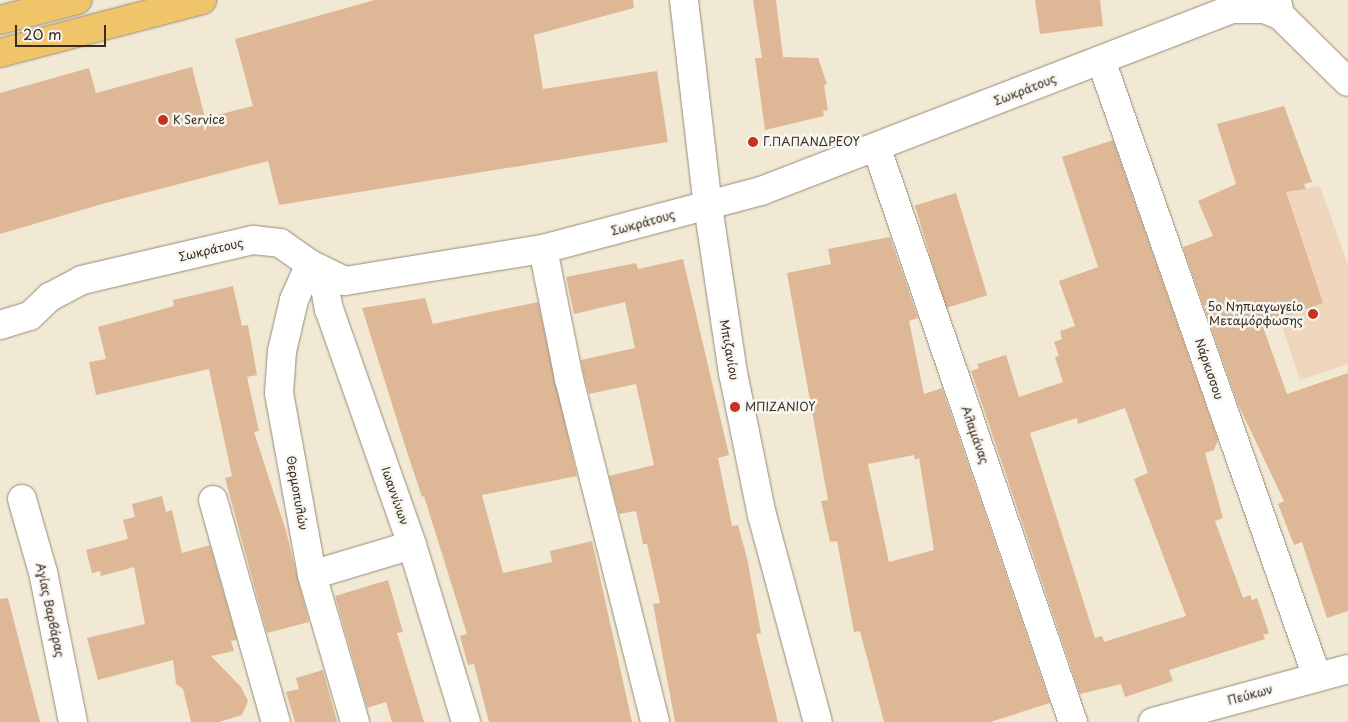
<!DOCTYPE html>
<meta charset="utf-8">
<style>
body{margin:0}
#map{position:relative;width:1348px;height:722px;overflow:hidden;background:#f1e9d4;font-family:"Playpen Sans",sans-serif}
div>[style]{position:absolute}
.built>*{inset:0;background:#f0d6bc}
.building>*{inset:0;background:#deb896;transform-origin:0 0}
.roads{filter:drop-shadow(0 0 1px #968a79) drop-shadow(0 0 1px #968a79)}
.minor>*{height:28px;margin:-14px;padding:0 14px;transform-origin:14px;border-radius:14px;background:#fff}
.major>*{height:28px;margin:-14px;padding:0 14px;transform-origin:14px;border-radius:14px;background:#f0c469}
.dots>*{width:14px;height:14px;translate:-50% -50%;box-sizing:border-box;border:2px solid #f6f6f2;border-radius:50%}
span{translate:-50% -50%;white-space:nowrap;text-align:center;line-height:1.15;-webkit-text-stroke:5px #f6f6f2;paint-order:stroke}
.street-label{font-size:12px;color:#3b2a1e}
.poi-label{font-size:12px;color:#3b2a1e}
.left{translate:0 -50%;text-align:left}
.right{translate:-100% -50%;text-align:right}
.scale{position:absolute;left:15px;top:25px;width:91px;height:22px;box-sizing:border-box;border:2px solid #3b2a1e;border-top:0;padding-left:6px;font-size:15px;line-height:18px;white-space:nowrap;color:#3b2a1e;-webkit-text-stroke:4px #f6f6f2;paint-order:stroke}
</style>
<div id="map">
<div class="built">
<div style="clip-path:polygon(1320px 186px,1348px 265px,1348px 364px,1300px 380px,1241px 201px)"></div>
</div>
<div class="building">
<div style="clip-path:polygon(375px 0,633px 0,634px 8px,534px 35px,543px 89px,657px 71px,668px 142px,279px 205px,268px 161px,102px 204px,0 234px,0 93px,89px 68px,96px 93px,192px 67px,205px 118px,253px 106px,235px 39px)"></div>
<div style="clip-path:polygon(753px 0,776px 0,783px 57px,818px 58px,827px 84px,824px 85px,828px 110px,823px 111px,824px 116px,765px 130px,755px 58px,762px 58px)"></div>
<div style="clip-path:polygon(1035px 0,1100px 0,1103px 26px,1040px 34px)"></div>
<div style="clip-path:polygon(1284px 106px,1312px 182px,1304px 184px,1306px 189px,1286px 192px,1323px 303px,1262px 324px,1287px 394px,1348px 373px,1348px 611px,1327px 618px,1302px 542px,1294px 545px,1278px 504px,1284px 501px,1238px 404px,1183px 247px,1213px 236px,1198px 201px,1236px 184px,1217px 124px)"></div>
<div style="clip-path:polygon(evenodd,1113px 140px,1218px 440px,1214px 450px,1205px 453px,1223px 518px,1215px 521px,1243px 598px,1250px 595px,1252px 600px,1257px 598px,1269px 633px,1263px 635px,1265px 639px,1169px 670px,1173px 681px,1125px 697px,1121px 684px,1080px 694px,971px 371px,979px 368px,977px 364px,1006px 355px,1019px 397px,1063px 382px,1055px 357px,1059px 356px,1054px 342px,1062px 339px,1060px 331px,1075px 326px,1059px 281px,1098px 267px,1062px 157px,1113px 140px,1125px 408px,1148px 473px,1134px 479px,1186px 616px,1104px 642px,1102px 636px,1095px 638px,1030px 433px,1077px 418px,1078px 424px,1125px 408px)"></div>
<div style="left:956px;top:193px;width:107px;height:43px;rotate:73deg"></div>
<div style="clip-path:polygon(evenodd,890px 237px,918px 318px,909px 321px,924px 394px,942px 388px,1050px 703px,990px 722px,884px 722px,860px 631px,854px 632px,837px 541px,830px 542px,821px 501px,828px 500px,787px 273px,831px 264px,828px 249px,890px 237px,914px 455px,915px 460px,919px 458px,934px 550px,889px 562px,868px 464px,914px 455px)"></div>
<div style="clip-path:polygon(683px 259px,729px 455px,718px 458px,732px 526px,738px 525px,747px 558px,761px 633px,756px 634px,778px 722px,675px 722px,653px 604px,660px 603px,647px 544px,643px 544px,636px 511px,619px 514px,609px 476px,654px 465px,636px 384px,589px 394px,584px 376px,581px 360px,635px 348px,625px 302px,574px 314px,566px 277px,636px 263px,638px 269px)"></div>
<div style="clip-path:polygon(233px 286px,242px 326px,248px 325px,257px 375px,247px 377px,259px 431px,254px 432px,286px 531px,309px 622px,267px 633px,225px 478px,232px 476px,209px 369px,96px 395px,89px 362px,106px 359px,98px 327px,174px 306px,173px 300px)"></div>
<div style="clip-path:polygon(425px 298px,433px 324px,538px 302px,577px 476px,482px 495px,503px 573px,552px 562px,550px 551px,592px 541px,632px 722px,489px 722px,474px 664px,468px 665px,460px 636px,467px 634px,424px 496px,422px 497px,406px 449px,362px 308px)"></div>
<div style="clip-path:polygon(162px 496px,166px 512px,172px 510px,182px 553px,210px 545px,237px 640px,231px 641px,234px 651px,211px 656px,241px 687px,248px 701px,242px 715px,219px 722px,191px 722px,183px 689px,176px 684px,173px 660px,98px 680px,87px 638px,145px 624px,134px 567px,101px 576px,100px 571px,92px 573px,86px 550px,128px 539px,123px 520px,135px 517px,132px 504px)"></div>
<div style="clip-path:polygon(388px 580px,403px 632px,397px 633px,424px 722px,392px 722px,386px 702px,367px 708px,335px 596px)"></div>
<div style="clip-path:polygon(8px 598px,40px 722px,0 722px,0 599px)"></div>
<div style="clip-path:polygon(323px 670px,337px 722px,295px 722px,286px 692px,299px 689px,296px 678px)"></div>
</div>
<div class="roads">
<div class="minor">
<div style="left:684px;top:0;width:207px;rotate:83.4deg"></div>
<div style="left:708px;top:206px;width:169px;rotate:81.5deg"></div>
<div style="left:733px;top:373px;width:145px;rotate:78.5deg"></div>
<div style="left:762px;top:515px;width:214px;rotate:74.9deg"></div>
<div style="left:1277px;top:0;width:15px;rotate:79deg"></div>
<div style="left:1280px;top:15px;width:95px;rotate:44.6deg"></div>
<div style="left:1101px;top:60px;width:654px;rotate:70.71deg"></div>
<div style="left:877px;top:149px;width:606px;rotate:71.12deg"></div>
<div style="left:543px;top:249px;width:133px;rotate:78.7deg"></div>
<div style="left:569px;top:379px;width:354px;rotate:75.9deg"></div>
<div style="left:310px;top:264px;width:39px;rotate:114deg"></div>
<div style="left:294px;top:300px;width:52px;rotate:103.2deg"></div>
<div style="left:282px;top:351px;width:42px;rotate:94.1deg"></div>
<div style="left:279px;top:393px;width:185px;rotate:79.7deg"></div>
<div style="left:312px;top:575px;width:153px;rotate:73.7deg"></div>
<div style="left:322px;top:271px;width:39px;rotate:80deg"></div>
<div style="left:329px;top:309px;width:250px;rotate:70.6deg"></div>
<div style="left:412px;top:545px;width:185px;rotate:73deg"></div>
<div style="left:0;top:325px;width:31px;rotate:-17deg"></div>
<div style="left:30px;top:316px;width:28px;rotate:-44deg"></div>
<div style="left:50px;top:297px;width:36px;rotate:-28deg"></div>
<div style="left:82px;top:280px;width:176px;rotate:-13.2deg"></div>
<div style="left:253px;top:240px;width:27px;rotate:6deg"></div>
<div style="left:280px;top:243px;width:37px;rotate:35deg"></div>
<div style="left:310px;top:264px;width:39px;rotate:26deg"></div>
<div style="left:345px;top:281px;width:201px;rotate:-9.2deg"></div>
<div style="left:543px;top:249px;width:226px;rotate:-14.9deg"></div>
<div style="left:761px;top:191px;width:505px;rotate:-21.13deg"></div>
<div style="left:1232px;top:9px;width:32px"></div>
<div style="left:1264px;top:9px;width:17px;rotate:21deg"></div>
<div style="left:22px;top:499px;width:76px;rotate:74deg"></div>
<div style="left:43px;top:572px;width:153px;rotate:78.7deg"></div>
<div style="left:213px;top:500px;width:231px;rotate:74.2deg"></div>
<div style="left:312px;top:575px;width:104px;rotate:-16.7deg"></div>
<div style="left:1153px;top:722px;width:202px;rotate:-15.2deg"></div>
</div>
<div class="major">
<div style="left:0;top:20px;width:80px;rotate:-14.6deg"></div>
<div style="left:0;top:53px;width:209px;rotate:-14.7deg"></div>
</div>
</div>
<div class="dots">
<div style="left:163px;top:120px;background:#c8321e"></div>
<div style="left:753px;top:142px;background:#c8321e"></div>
<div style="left:1313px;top:314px;background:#c8321e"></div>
<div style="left:735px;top:407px;background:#c8321e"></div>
</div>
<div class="street-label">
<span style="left:1025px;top:90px;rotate:-21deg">Σωκράτους</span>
<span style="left:643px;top:223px;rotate:-15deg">Σωκράτους</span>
<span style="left:211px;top:250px;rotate:-13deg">Σωκράτους</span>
<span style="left:729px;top:350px;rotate:80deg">Μπιζανίου</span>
<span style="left:1209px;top:369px;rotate:71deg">Νάρκισσου</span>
<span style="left:975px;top:435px;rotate:71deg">Αλαμάνας</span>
<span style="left:297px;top:493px;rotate:80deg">Θερμοπυλών</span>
<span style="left:395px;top:496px;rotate:71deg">Ιωαννίνων</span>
<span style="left:50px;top:610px;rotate:78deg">Αγίας Βαρβάρας</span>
<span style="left:1250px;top:695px;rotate:-15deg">Πεύκων</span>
</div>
<div class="poi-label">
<span class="left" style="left:173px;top:120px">K Service</span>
<span class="left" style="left:763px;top:142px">Γ.ΠΑΠΑΝΔΡΕΟΥ</span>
<span class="right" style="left:1303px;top:314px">5ο Νηπιαγωγείο<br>Μεταμόρφωσης</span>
<span class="left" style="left:745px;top:407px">ΜΠΙΖΑΝΙΟΥ</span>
</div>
<div class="scale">20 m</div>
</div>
